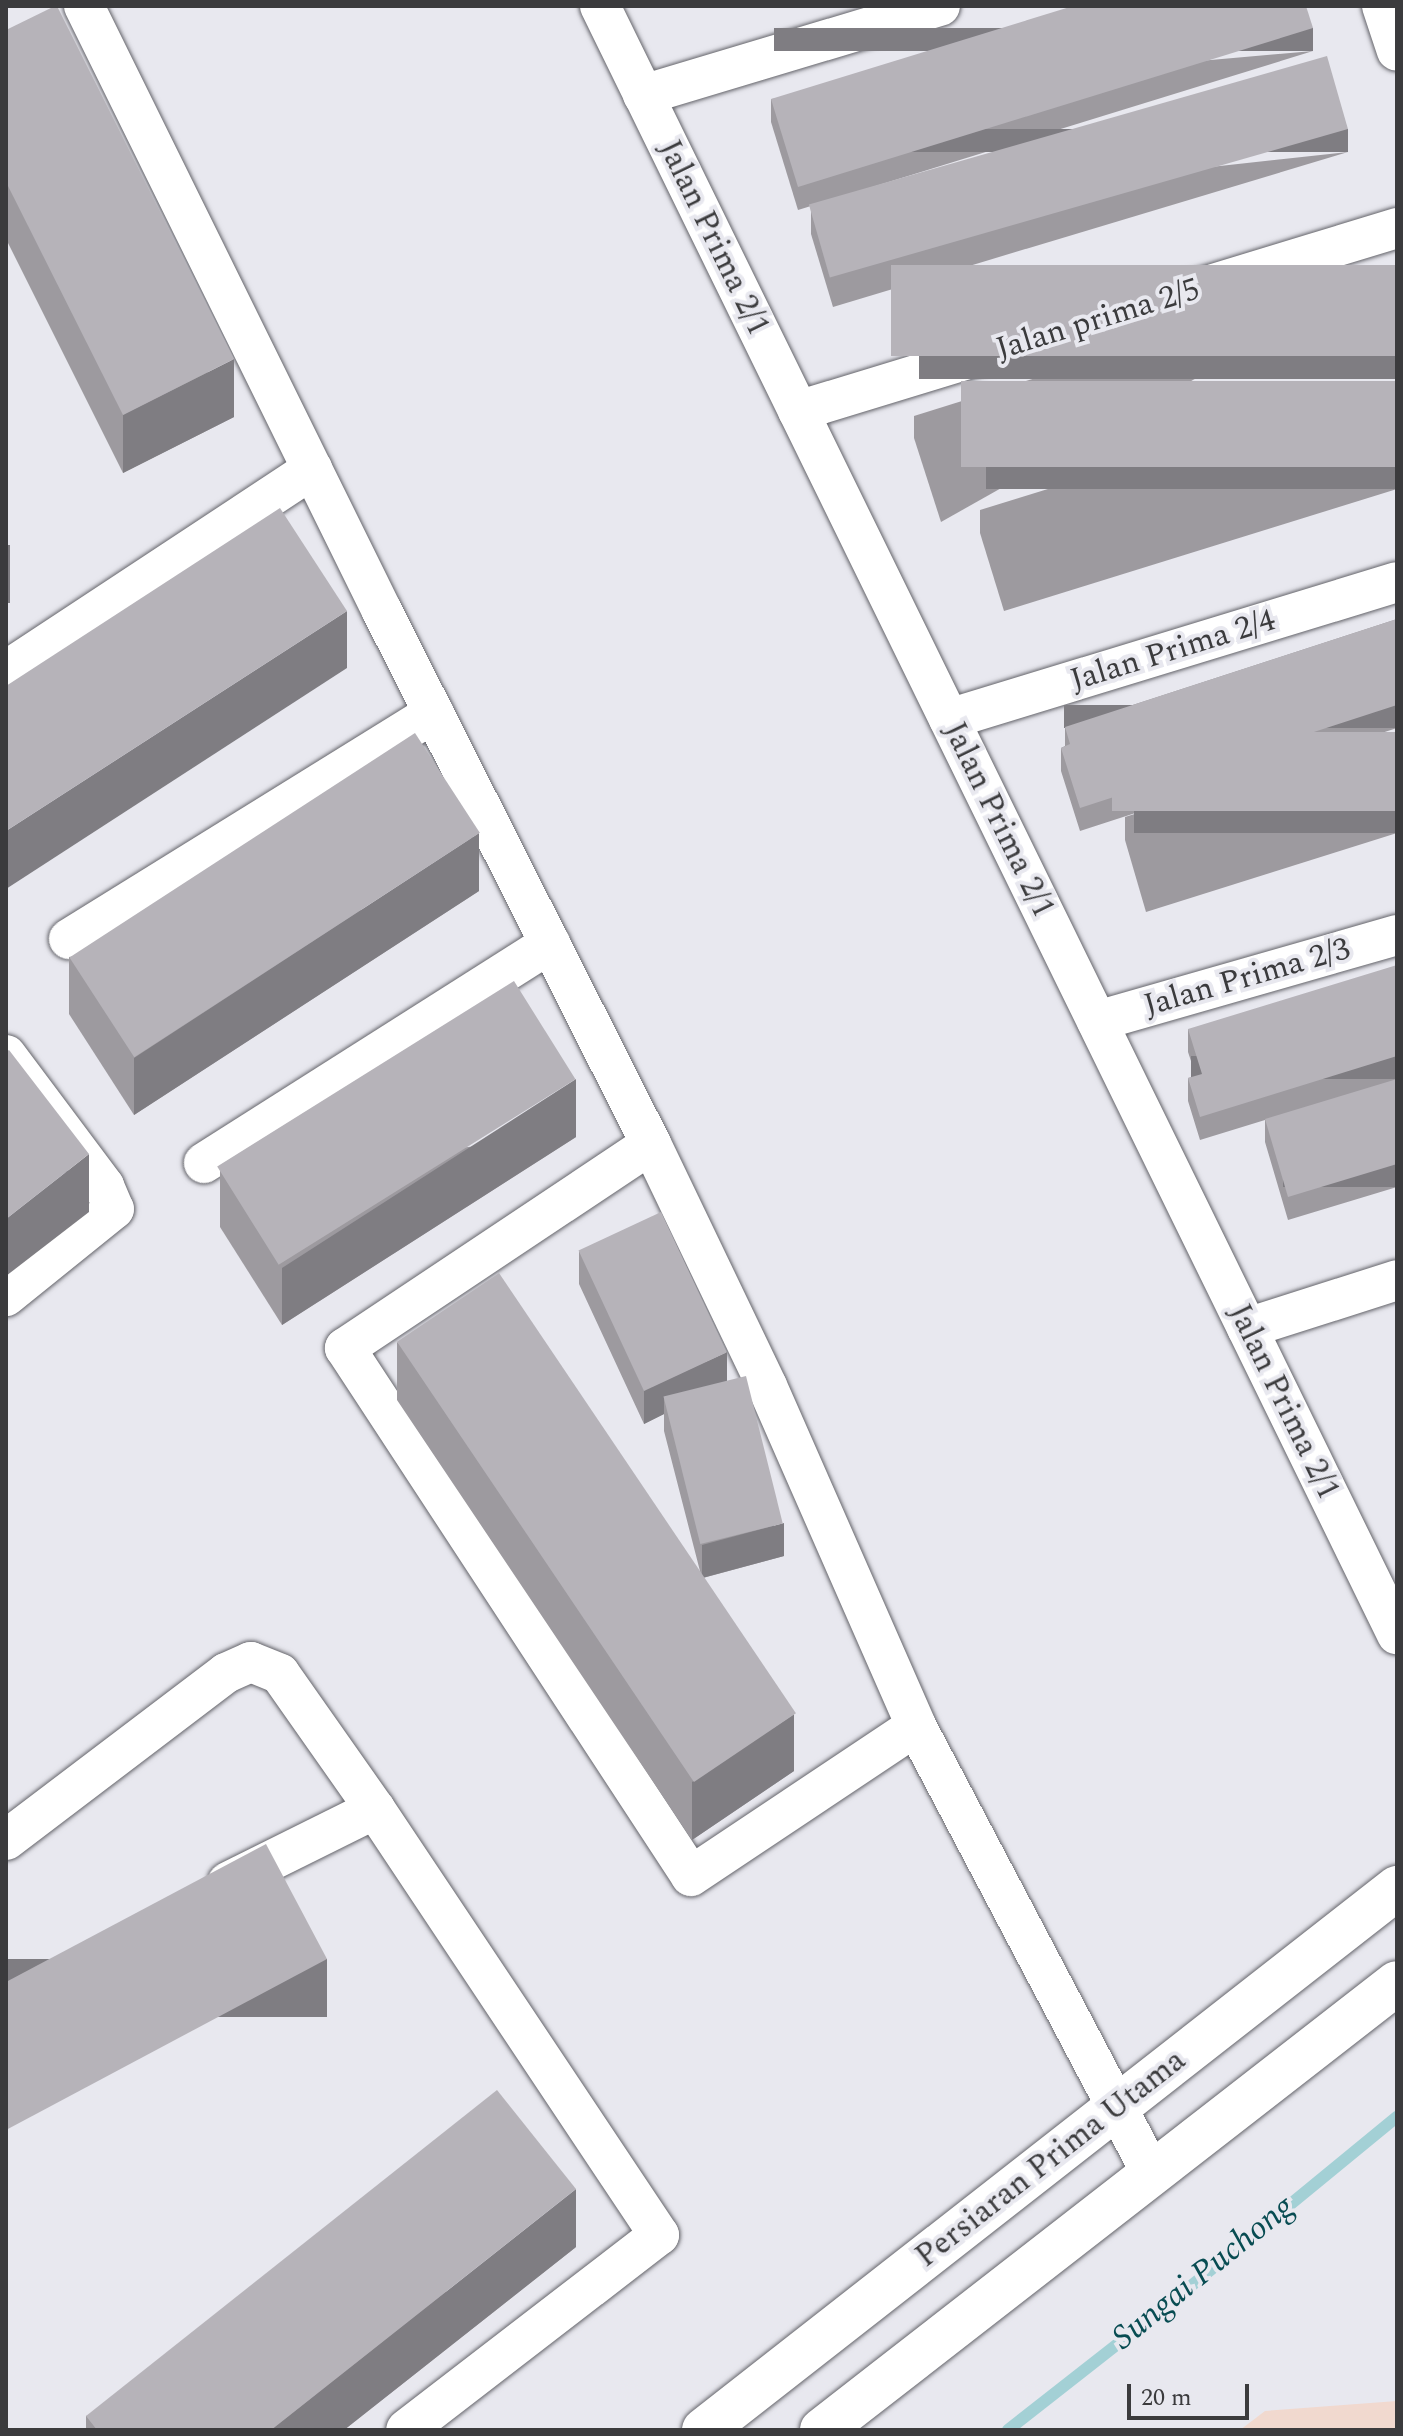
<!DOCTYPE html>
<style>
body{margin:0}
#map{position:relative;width:1403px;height:2436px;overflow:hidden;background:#e8e8ef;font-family:Spectral,serif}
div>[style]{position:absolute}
.education>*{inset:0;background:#f1d9cf}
.stream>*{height:12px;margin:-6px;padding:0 6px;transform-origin:6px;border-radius:6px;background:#a3d0d5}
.roads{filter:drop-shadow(0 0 2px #64646a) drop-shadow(0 0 2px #64646a)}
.minor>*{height:40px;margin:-20px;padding:0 20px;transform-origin:20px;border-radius:20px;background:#fff}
.major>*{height:44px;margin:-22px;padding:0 22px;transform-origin:22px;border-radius:22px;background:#fff}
.wall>*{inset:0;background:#9d9a9f}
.shaded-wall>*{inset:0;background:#7f7d82;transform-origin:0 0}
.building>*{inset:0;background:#b6b3b9;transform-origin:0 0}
span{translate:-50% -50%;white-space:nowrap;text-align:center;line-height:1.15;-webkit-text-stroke:8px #e8e8ef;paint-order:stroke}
.street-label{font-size:32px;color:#3b3b3d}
.water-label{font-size:34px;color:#084c52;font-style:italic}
.frame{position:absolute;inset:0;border:8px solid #3b3b3d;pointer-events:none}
.scale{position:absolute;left:1127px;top:2384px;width:122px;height:36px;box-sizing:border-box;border:4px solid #3b3b3d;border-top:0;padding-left:10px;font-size:24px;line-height:28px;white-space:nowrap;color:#3b3b3d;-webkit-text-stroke:6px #e8e8ef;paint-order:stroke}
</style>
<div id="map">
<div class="education">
<div style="clip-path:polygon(1397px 2401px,1397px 2430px,1240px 2430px,1265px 2411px)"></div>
</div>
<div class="stream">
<div style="left:1008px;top:2430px;width:219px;rotate:-38.1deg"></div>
<div style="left:1180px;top:2295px;width:281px;rotate:-39.4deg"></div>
</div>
<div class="roads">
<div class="minor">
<div style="left:84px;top:6px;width:674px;rotate:63.78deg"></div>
<div style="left:382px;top:611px;width:597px;rotate:63.22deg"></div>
<div style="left:651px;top:1144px;width:268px;rotate:64.4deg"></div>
<div style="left:767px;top:1386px;width:371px;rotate:66.3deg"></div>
<div style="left:916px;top:1726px;width:506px;rotate:62.22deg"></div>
<div style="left:600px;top:6px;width:1813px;rotate:63.92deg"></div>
<div style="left:1382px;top:6px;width:47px;rotate:71.6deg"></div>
<div style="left:643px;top:95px;width:310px;rotate:-16.7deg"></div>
<div style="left:798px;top:411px;width:626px;rotate:-16.99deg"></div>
<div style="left:6px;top:671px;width:367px;rotate:-33.4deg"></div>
<div style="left:949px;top:719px;width:468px;rotate:-17deg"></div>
<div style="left:69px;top:939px;width:429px;rotate:-31.8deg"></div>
<div style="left:1097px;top:1021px;width:312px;rotate:-16deg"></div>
<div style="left:6px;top:1055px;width:164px;rotate:53.2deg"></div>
<div style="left:104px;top:1186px;width:25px;rotate:67deg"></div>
<div style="left:114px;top:1209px;width:139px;rotate:141.1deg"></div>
<div style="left:651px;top:1144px;width:368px;rotate:146.3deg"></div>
<div style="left:345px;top:1348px;width:631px;rotate:56.76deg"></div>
<div style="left:691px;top:1876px;width:270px;rotate:-33.7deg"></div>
<div style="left:204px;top:1163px;width:410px;rotate:-32.4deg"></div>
<div style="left:1247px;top:1328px;width:157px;rotate:-17.7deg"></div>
<div style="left:6px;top:1840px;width:276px;rotate:-37.2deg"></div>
<div style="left:226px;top:1673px;width:27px;rotate:-24deg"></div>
<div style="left:251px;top:1662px;width:31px;rotate:22deg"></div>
<div style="left:280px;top:1674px;width:165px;rotate:54.9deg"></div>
<div style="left:375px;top:1809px;width:512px;rotate:56.31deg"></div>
<div style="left:659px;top:2235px;width:319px;rotate:142.4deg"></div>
<div style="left:228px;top:1882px;width:164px;rotate:-26.4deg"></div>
</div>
<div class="major">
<div style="left:704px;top:2430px;width:880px;rotate:-38.03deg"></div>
<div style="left:822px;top:2430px;width:728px;rotate:-37.86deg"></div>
</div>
</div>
<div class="wall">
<div style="clip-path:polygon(6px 30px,234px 417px,123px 473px,6px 239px)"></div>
<div style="clip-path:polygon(1313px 51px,798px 210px,771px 122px,771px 99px)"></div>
<div style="clip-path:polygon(1348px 152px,833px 307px,811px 234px,811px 211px)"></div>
<div style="clip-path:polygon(1397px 265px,941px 522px,914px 438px,914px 416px)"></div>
<div style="clip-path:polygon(1397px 381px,1397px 489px,1004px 611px,980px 533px,980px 510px)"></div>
<div style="clip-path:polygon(1397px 619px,1397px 728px,1080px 831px,1061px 771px,1061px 748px,1065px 746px,1065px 727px)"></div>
<div style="clip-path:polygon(1397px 732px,1397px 833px,1146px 912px,1125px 840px,1125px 817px)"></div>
<div style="clip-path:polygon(479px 891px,134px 1115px,69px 1014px,69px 957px)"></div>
<div style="clip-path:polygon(1188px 1029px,1397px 1079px,1397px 1187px,1288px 1220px,1265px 1142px,1265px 1120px,1200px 1140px,1188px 1101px,1188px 1078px,1196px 1076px,1188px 1052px)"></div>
<div style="clip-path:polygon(576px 1137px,282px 1325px,220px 1227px,220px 1170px)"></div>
<div style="clip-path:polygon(579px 1251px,727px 1381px,784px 1556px,703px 1578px,794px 1771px,692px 1840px,397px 1400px,397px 1342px,701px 1575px,664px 1431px,664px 1414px,644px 1424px,579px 1284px)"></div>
<div style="clip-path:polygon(576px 2247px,344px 2430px,86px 2430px,86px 2416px)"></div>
</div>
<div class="shaded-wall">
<div style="left:1313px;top:28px;width:23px;height:539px;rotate:90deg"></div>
<div style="left:1348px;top:129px;width:23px;height:538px;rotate:90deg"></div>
<div style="left:1397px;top:356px;width:23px;height:478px;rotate:90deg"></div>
<div style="clip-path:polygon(234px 359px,234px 417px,123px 473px,123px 415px)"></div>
<div style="left:1397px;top:467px;width:22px;height:411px;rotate:90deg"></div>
<div style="left:10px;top:545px;width:58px;height:5px;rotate:90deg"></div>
<div style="clip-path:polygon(347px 611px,347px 668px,6px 889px,6px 831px)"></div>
<div style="left:1397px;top:705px;width:23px;height:333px;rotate:90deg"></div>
<div style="left:1397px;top:811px;width:22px;height:263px;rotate:90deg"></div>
<div style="clip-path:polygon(479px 833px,479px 891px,134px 1115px,134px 1058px)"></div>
<div style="left:1397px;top:1056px;width:23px;height:206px;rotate:90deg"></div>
<div style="clip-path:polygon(576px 1079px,576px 1137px,282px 1325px,282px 1268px)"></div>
<div style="clip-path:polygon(89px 1154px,89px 1212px,6px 1276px,6px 1219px)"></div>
<div style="left:1397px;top:1164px;width:23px;height:114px;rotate:90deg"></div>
<div style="clip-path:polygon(727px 1352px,727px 1385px,664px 1398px,664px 1414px,644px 1424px,644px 1390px)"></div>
<div style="clip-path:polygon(784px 1523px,784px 1556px,702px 1578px,702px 1545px)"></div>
<div style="clip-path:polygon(794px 1714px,794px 1771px,692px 1840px,692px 1782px)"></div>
<div style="left:327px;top:1959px;width:58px;height:364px;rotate:90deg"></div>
<div style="clip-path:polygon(576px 2189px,576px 2247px,344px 2430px,271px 2430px)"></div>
</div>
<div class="building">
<div style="clip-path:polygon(55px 6px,57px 6px,234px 359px,123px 415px,6px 182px,6px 30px)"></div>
<div style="clip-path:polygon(1073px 6px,1306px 6px,1313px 28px,798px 187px,771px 99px)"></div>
<div style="left:1327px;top:56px;width:76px;height:539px;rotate:74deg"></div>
<div style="left:1397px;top:265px;width:91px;height:506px;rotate:90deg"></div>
<div style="left:1397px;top:381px;width:86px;height:436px;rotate:90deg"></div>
<div style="clip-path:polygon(280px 508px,347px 611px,6px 831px,6px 686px)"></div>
<div style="clip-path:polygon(1397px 619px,1397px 705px,1080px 808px,1061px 748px,1070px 744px,1065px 727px)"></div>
<div style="left:1397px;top:732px;width:79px;height:285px;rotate:90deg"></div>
<div style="left:415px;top:733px;width:119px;height:412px;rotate:57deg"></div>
<div style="clip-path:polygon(1397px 965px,1397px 1056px,1200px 1117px,1188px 1078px,1202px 1074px,1188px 1029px)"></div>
<div style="left:514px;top:981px;width:116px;height:350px;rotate:58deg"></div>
<div style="clip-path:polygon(9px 1050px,89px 1154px,6px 1219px,6px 1052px)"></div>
<div style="clip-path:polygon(1397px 1079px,1397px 1164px,1288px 1197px,1265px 1119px)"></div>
<div style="left:661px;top:1212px;width:155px;height:91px;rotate:65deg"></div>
<div style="left:499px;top:1273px;width:531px;height:123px;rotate:56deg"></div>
<div style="left:746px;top:1376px;width:152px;height:85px;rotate:76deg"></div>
<div style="clip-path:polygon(266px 1844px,327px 1959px,6px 2130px,6px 1982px)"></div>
<div style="clip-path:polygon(497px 2090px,576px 2189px,271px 2430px,97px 2430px,86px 2416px)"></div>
</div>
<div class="street-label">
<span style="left:713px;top:238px;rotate:64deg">Jalan Prima 2/1</span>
<span style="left:1098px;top:320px;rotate:-17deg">Jalan prima 2/5</span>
<span style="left:1173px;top:651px;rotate:-17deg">Jalan Prima 2/4</span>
<span style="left:998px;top:820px;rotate:64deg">Jalan Prima 2/1</span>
<span style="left:1247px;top:978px;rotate:-16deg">Jalan Prima 2/3</span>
<span style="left:1283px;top:1402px;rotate:64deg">Jalan Prima 2/1</span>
<span style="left:1051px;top:2159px;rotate:-38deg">Persiaran Prima Utama</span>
</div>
<div class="water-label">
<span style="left:1203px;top:2273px;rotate:-39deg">Sungai Puchong</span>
</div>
<div class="frame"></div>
<div class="scale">20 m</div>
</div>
